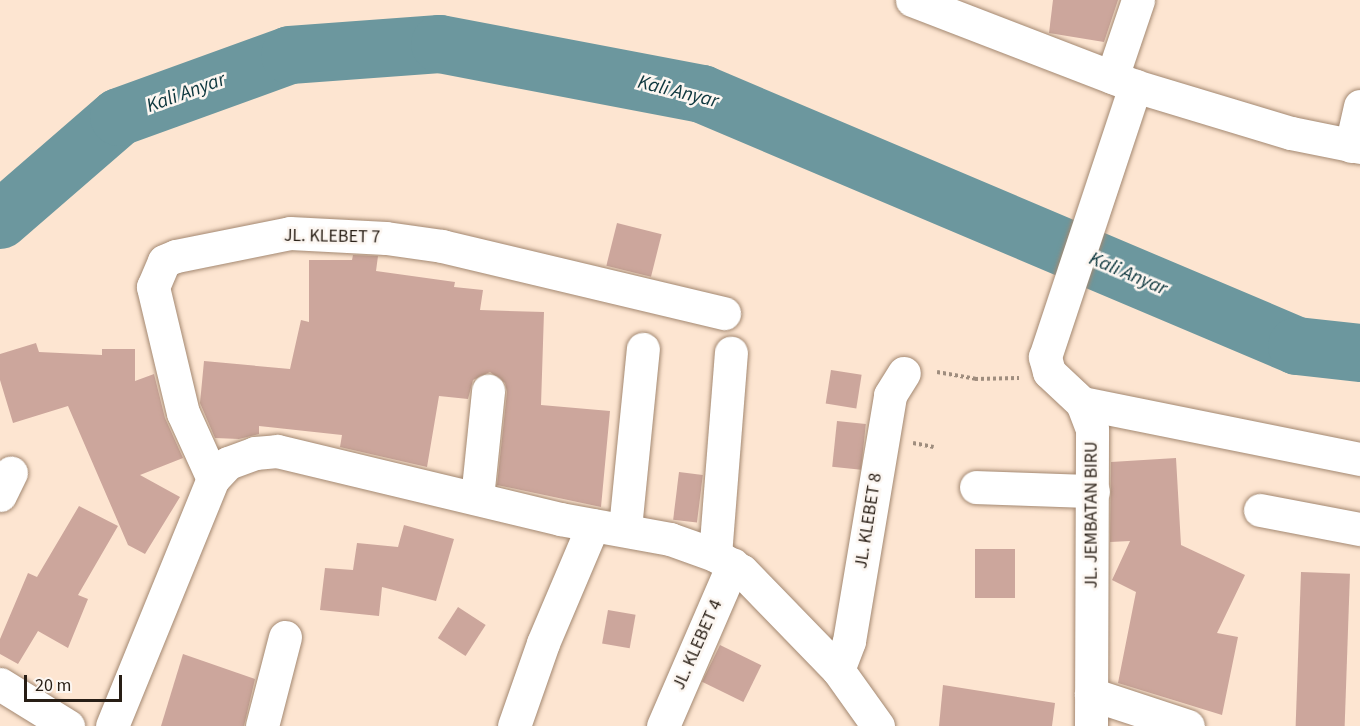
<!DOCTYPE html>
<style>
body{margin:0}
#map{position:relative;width:1360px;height:726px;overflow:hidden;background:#fde5d1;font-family:"Source Sans 3",sans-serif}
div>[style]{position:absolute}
.river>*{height:58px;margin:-29px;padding:0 29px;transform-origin:29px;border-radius:29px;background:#6c979e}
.building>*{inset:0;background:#cca69c;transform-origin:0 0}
.path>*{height:4px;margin-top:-2px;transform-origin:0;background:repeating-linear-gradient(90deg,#9f8d7e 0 3px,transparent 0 6px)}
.roads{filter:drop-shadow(0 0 2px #a38871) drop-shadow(0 0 2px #a38871)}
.minor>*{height:33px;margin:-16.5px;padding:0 16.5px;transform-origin:16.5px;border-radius:16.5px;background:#fff}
span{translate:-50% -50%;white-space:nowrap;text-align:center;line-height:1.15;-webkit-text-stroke:5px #fcf6f1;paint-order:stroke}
.street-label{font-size:18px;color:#281e15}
.water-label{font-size:20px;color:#0c363d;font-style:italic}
.scale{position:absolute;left:24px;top:675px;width:98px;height:27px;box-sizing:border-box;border:3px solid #281e15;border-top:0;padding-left:8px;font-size:18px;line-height:21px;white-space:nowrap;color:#281e15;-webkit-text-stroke:4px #fcf6f1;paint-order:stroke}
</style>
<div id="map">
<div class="river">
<div style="left:0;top:220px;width:157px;rotate:-40.9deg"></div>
<div style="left:119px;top:117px;width:182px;rotate:-19.9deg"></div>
<div style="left:290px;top:55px;width:150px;rotate:-4.2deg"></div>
<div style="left:440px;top:44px;width:267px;rotate:10.8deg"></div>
<div style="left:702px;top:94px;width:646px;rotate:22.95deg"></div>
<div style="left:1297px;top:346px;width:63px;rotate:6.3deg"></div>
</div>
<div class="building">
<div style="clip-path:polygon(1053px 0,1118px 0,1104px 42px,1049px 33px)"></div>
<div style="left:617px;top:223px;width:46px;height:44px;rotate:14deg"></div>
<div style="clip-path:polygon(353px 255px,378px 256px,376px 271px,455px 282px,454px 287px,483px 290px,480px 310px,544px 312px,541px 405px,610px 411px,601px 507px,497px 485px,507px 392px,505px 383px,490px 372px,473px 380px,468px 399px,439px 396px,427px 467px,340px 447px,342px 435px,259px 426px,259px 434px,239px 439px,215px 438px,200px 403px,204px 361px,290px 369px,301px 320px,309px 322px,309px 260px,352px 260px)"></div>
<div style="clip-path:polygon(36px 343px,39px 352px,102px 355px,102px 349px,135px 349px,135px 381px,154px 374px,165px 418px,183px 458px,140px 475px,180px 497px,145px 554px,128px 545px,68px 406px,13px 423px,0 380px,0 354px)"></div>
<div style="left:831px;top:370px;width:31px;height:34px;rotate:9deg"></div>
<div style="left:837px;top:421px;width:29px;height:46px;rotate:6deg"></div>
<div style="clip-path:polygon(1176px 458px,1181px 545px,1245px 575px,1217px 633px,1238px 637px,1222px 715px,1118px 683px,1136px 592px,1112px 580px,1130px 541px,1110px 542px,1111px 462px)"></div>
<div style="left:679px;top:472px;width:24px;height:48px;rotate:7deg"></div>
<div style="clip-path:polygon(79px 506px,118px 526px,78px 595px,88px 599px,68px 648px,38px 631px,18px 664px,0 654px,0 639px,28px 573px,37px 577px)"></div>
<div style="clip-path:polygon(404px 525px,454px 539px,436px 601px,382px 587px,379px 616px,320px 610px,325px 568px,353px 570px,357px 543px,398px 547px)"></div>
<div style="left:975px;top:549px;width:40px;height:49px"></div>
<div style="left:1301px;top:572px;width:49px;height:154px;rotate:2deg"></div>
<div style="left:458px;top:607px;width:33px;height:37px;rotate:33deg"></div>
<div style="left:608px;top:610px;width:28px;height:34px;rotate:10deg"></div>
<div style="left:720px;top:645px;width:46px;height:41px;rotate:26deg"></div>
<div style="clip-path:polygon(183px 654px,255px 679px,244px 726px,161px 726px)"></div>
<div style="clip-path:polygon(943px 685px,1055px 703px,1052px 726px,939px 726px)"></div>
</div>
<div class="path">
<div style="left:937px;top:372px;width:39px;rotate:10deg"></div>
<div style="left:975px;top:379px;width:44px;rotate:-1.3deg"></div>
<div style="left:913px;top:443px;width:21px;rotate:11deg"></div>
</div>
<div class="roads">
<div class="minor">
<div style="left:912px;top:0;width:239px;rotate:21.1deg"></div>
<div style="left:1135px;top:86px;width:163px;rotate:16.8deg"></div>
<div style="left:1291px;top:133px;width:70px;rotate:11.5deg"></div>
<div style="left:1112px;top:77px;width:81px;rotate:-71.3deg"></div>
<div style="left:1351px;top:146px;width:41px;rotate:-77.3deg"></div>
<div style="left:1082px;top:403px;width:284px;rotate:11.4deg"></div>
<div style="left:213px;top:479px;width:72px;rotate:-114.4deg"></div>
<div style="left:183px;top:413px;width:130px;rotate:-103.4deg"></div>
<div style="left:153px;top:287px;width:28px;rotate:-67deg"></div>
<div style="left:164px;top:261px;width:13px;rotate:-23deg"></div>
<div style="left:176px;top:256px;width:116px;rotate:-11.4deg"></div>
<div style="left:290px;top:233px;width:96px;rotate:3deg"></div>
<div style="left:386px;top:238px;width:57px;rotate:8.1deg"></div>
<div style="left:442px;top:246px;width:290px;rotate:13.4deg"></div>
<div style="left:976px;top:487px;width:117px;rotate:2deg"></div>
<div style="left:0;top:495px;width:25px;rotate:-64deg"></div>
<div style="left:477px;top:498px;width:108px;rotate:-84.1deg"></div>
<div style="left:1260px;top:510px;width:102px;rotate:10.8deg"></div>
<div style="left:625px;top:528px;width:180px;rotate:-84.3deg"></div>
<div style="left:715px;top:555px;width:203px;rotate:-85.5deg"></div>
<div style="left:838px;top:670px;width:31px;rotate:-69deg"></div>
<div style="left:849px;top:641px;width:249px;rotate:-80.5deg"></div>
<div style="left:890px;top:395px;width:26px;rotate:-58deg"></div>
<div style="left:0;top:684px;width:80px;rotate:31.7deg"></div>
<div style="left:1091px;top:694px;width:102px;rotate:18.3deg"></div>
<div style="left:112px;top:726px;width:267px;rotate:-67.8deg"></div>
<div style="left:213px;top:479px;width:22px;rotate:-47deg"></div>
<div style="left:228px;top:463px;width:29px;rotate:-20deg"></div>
<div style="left:255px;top:453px;width:22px;rotate:-5deg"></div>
<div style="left:277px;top:451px;width:291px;rotate:13.5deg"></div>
<div style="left:560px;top:519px;width:112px;rotate:10.3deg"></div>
<div style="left:670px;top:539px;width:48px;rotate:19.6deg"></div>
<div style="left:715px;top:555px;width:31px;rotate:31deg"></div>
<div style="left:742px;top:571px;width:138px;rotate:45.9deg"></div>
<div style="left:838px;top:670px;width:69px;rotate:54.5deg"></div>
<div style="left:262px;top:726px;width:92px;rotate:-75.5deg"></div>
<div style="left:514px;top:726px;width:88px;rotate:-70.7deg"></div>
<div style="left:543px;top:643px;width:128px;rotate:-67deg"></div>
<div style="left:663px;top:726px;width:176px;rotate:-66.6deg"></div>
<div style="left:1091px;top:726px;width:297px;rotate:-89.8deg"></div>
<div style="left:1092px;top:429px;width:28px;rotate:-111deg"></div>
<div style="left:1082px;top:403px;width:45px;rotate:-136.8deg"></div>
<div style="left:1049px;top:372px;width:16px;rotate:-105deg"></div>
<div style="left:1045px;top:357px;width:286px;rotate:-71.6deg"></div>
</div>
</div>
<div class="street-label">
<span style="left:332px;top:237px;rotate:1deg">JL. KLEBET 7</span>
<span style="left:1092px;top:515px;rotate:-90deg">JL. JEMBATAN BIRU</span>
<span style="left:869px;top:521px;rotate:-81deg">JL. KLEBET 8</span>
<span style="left:698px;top:645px;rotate:-66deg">JL. KLEBET 4</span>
</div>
<div class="water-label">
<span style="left:678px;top:92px;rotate:14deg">Kali Anyar</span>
<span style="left:186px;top:93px;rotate:-20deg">Kali Anyar</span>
<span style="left:1128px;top:274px;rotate:23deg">Kali Anyar</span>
</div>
<div class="scale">20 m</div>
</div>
